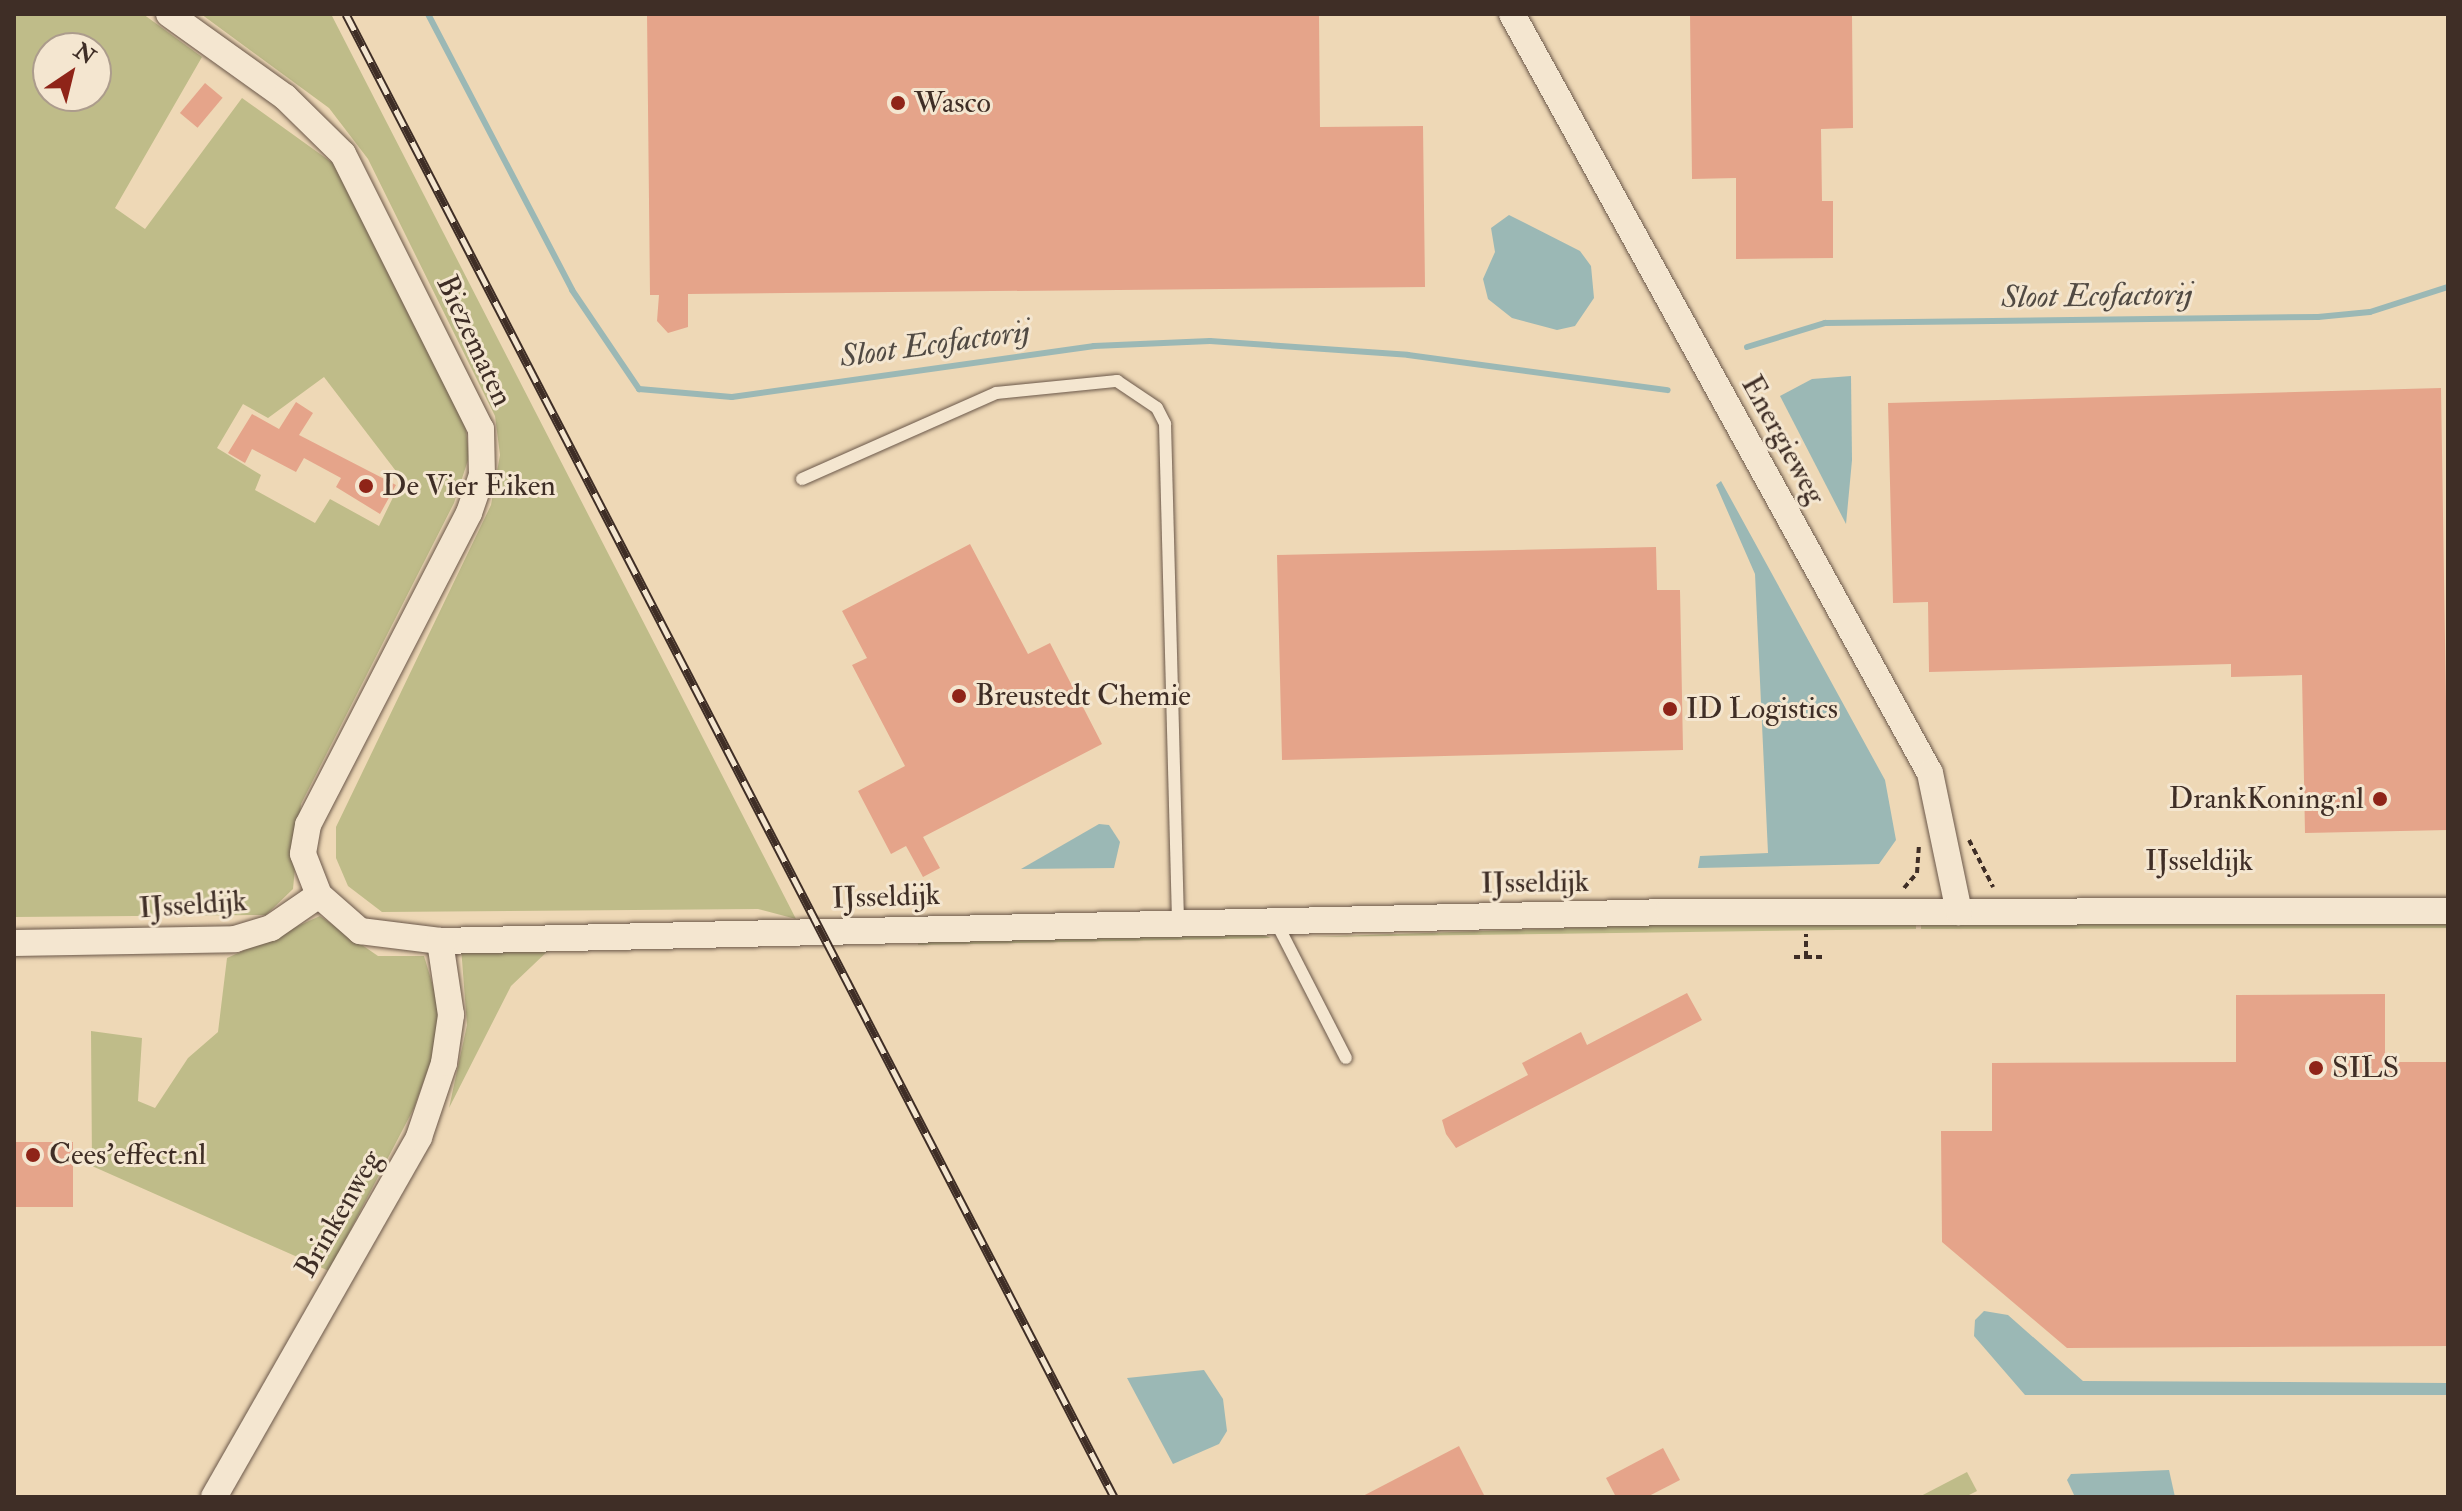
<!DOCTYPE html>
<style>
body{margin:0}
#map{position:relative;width:2462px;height:1511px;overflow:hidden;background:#eed8b6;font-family:"IM FELL Double Pica",serif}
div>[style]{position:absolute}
.green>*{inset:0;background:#bfbc89}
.water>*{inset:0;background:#9bb8b5}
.stream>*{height:6px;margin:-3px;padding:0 3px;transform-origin:3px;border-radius:3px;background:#9bb8b5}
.building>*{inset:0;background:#e5a48a;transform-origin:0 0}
.path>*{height:4px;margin-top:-2px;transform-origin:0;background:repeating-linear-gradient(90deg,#3f2e26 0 6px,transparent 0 10px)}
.roads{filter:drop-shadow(0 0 2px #6b584a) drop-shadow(0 0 2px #6b584a)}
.lane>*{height:12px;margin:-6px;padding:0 6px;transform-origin:6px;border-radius:6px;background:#f4e6d0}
.street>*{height:26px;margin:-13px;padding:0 13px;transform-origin:13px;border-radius:13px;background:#f4e6d0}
.rail>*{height:9px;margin-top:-4.5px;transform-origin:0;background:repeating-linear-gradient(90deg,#f4e6d0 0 18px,#3f2e26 0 36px);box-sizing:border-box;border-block:2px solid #3f2e26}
.dots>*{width:22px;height:22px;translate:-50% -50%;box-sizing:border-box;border:4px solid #f4e6d0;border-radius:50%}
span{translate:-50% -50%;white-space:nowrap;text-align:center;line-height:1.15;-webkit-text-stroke:6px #f4e6d0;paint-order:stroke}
.poi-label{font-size:30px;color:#3f2e26}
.left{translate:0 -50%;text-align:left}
.right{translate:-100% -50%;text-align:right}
.street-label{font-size:30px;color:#3f2e26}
.water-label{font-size:32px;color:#514a43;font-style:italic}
.frame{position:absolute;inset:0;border:16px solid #3f2e26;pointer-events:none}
.north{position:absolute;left:32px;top:32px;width:80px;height:80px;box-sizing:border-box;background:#f4e6d0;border:2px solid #ac9c8c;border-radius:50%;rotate:35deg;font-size:22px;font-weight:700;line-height:32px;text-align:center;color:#3f2e26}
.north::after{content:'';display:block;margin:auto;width:28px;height:36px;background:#8f2418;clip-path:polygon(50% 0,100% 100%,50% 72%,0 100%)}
</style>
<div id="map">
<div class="green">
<div style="clip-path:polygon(evenodd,14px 14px,143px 14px,202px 57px,115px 208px,145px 229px,242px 98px,334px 164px,464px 413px,469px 457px,454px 503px,301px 804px,293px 889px,266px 915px,14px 917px,14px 14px,48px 48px,96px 48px,96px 96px,48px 96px,48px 48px,14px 14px,324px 377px,402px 479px,379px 526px,330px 499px,315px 523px,255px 490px,261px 475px,217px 448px,243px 404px,268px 418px,324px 377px)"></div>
<div style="clip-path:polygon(201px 14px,331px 14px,796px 919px,758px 909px,382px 912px,348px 886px,336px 858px,336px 827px,491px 505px,500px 455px,495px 416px,368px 159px,329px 108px)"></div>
<div style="clip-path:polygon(320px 916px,378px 956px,424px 956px,439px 1006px,436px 1047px,414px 1108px,329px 1271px,92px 1166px,91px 1031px,142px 1038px,138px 1101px,155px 1108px,188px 1058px,218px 1032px,227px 958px)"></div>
<div style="clip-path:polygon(1739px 922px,1916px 922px,1916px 929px,1309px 937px)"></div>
<div style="clip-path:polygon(1921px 922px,2448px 922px,2448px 928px,1921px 929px)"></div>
<div style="clip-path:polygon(1256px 932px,1271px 938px,918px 945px,918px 938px)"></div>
<div style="clip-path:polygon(553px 946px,511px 986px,449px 1108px,467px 1025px,461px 947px)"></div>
<div style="clip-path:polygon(1967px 1472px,1977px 1491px,1965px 1497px,1919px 1497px)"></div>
</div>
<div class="water">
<div style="clip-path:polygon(1509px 215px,1580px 251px,1591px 266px,1594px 298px,1575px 326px,1557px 330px,1512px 318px,1488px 299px,1483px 279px,1495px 252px,1491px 228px)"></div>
<div style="clip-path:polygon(1851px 376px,1852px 460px,1846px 524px,1780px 396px,1812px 379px)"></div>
<div style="clip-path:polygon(1721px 481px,1885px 780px,1896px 840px,1879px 864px,1698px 868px,1700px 856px,1768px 853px,1755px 574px,1716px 485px)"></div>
<div style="clip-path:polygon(1099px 824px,1109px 825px,1120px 842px,1114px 868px,1021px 869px)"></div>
<div style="clip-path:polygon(1984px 1311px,2008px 1315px,2083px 1381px,2448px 1383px,2448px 1395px,2025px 1395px,1974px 1336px,1975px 1320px)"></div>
<div style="clip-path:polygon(1204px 1370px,1223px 1399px,1227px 1431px,1219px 1444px,1173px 1464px,1127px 1378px)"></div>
<div style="clip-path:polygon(2169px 1470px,2175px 1497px,2075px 1497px,2067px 1480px,2071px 1474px)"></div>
</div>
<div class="stream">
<div style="left:428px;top:14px;width:311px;rotate:62.4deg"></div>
<div style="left:572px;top:290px;width:120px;rotate:55.9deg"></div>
<div style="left:639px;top:389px;width:93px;rotate:4.9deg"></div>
<div style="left:732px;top:397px;width:366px;rotate:-8deg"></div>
<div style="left:1094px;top:346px;width:116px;rotate:-2.5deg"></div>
<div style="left:1210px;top:341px;width:198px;rotate:4deg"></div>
<div style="left:1408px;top:355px;width:262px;rotate:7.7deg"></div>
<div style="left:1747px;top:347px;width:82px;rotate:-17.1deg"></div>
<div style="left:1825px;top:323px;width:493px;rotate:-0.7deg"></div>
<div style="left:2318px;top:317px;width:52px;rotate:-5.5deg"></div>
<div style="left:2370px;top:312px;width:82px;rotate:-17.8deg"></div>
</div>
<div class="building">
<div style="clip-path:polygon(647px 14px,1319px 14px,1320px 127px,1423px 126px,1425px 287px,688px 294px,688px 327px,668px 333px,657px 321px,659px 295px,650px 295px)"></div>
<div style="clip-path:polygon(1690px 14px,1852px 14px,1853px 128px,1821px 129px,1822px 201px,1833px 201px,1833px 258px,1736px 259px,1736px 178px,1692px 179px)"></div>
<div style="left:205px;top:83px;width:23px;height:39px;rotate:40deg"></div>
<div style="clip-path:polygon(2441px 388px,2448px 830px,2305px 833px,2302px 675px,2231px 677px,2231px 664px,1929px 672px,1928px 602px,1893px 603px,1888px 403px)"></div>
<div style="clip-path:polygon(296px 402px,313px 413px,299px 435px,396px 485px,380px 514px,336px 487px,341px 478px,304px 458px,296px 472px,252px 449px,245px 463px,228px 453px,252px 414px,279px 429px)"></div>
<div style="clip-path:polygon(970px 544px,1028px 654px,1050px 643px,1102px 744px,923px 837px,940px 868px,923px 877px,906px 846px,891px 854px,858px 791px,905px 766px,852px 665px,867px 658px,842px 611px)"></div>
<div style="clip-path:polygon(1656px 547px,1657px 590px,1680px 590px,1683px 750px,1282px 760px,1277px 555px)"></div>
<div style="clip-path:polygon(1687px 993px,1702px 1020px,1456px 1148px,1446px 1134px,1442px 1120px,1528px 1075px,1522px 1063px,1581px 1032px,1587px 1045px)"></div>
<div style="clip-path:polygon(2385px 994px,2385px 1062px,2448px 1062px,2448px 1346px,2067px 1348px,1942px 1242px,1941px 1131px,1992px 1131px,1992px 1063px,2236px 1062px,2236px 995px)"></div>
<div style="left:14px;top:1142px;width:59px;height:65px"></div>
<div style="clip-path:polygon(1459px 1446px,1485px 1497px,1361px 1497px)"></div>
<div style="clip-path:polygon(1663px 1448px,1680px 1480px,1647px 1497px,1616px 1497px,1606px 1478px)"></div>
</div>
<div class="path">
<div style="left:1969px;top:840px;width:53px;rotate:62.9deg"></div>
<div style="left:1904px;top:888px;width:20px;rotate:-49deg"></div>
<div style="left:1917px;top:873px;width:27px;rotate:-86deg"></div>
<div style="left:1794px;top:957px;width:12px"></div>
<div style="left:1806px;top:957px;width:23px;rotate:-90deg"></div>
<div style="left:1806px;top:957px;width:18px"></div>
</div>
<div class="roads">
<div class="lane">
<div style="left:802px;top:479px;width:212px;rotate:-23.9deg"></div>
<div style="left:996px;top:393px;width:122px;rotate:-5.7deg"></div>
<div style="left:1117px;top:381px;width:48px;rotate:34deg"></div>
<div style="left:1157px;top:408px;width:18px;rotate:63deg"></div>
<div style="left:1165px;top:424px;width:498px;rotate:88.5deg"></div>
<div style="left:1275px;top:920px;width:155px;rotate:62.8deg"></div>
</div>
<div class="street">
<div style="left:169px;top:14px;width:143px;rotate:35.6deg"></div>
<div style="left:285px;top:97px;width:81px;rotate:44.5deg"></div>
<div style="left:343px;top:154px;width:308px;rotate:63.4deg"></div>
<div style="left:481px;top:429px;width:46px;rotate:88.8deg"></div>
<div style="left:482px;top:475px;width:40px;rotate:108.9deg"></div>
<div style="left:469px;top:513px;width:351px;rotate:117.3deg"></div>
<div style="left:308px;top:825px;width:29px;rotate:100deg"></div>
<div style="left:303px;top:854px;width:44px;rotate:68.7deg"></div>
<div style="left:319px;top:895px;width:55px;rotate:41.3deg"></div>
<div style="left:360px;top:931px;width:81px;rotate:7.1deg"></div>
<div style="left:440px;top:941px;width:1228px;rotate:-1.35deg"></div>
<div style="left:1668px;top:912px;width:780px;rotate:-0.07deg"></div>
<div style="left:1512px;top:14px;width:866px;rotate:61.16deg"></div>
<div style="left:1930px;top:773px;width:142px;rotate:78.2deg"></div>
<div style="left:14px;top:943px;width:221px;rotate:-1deg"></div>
<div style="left:235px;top:939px;width:38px;rotate:-17deg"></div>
<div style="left:271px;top:928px;width:58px;rotate:-34.5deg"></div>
<div style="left:214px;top:1497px;width:414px;rotate:-60.3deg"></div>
<div style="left:419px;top:1137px;width:78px;rotate:-71.3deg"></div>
<div style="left:444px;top:1063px;width:49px;rotate:-81.7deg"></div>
<div style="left:451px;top:1015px;width:75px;rotate:-98.5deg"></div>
</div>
</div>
<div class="rail">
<div style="left:346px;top:14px;width:1670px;rotate:62.62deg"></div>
</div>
<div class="dots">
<div style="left:898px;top:103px;background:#8f2418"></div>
<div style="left:366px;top:486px;background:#8f2418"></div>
<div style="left:959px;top:696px;background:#8f2418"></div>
<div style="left:1670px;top:709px;background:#8f2418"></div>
<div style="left:2380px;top:799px;background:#8f2418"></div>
<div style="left:2316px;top:1068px;background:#8f2418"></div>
<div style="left:33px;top:1155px;background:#8f2418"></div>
</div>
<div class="poi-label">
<span class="left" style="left:914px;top:103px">Wasco</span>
<span class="left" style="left:382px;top:486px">De Vier Eiken</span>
<span class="left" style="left:975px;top:696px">Breustedt Chemie</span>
<span class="left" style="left:1686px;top:709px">ID Logistics</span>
<span class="right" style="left:2364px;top:799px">DrankKoning.nl</span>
<span class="left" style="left:2332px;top:1068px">SILS</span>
<span class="left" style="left:49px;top:1155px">Cees'effect.nl</span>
</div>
<div class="street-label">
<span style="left:474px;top:341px;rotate:65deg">Biezematen</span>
<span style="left:1783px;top:440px;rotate:61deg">Energieweg</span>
<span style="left:2199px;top:861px">IJsseldijk</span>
<span style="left:1535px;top:883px;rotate:-1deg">IJsseldijk</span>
<span style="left:886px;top:897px;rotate:-2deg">IJsseldijk</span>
<span style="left:193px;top:905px;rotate:-4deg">IJsseldijk</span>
<span style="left:339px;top:1214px;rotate:-60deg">Brinkenweg</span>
</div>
<div class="water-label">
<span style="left:2097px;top:296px;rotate:-1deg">Sloot Ecofactorij</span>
<span style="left:935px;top:344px;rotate:-8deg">Sloot Ecofactorij</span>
</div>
<div class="frame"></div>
<div class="north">N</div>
</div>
